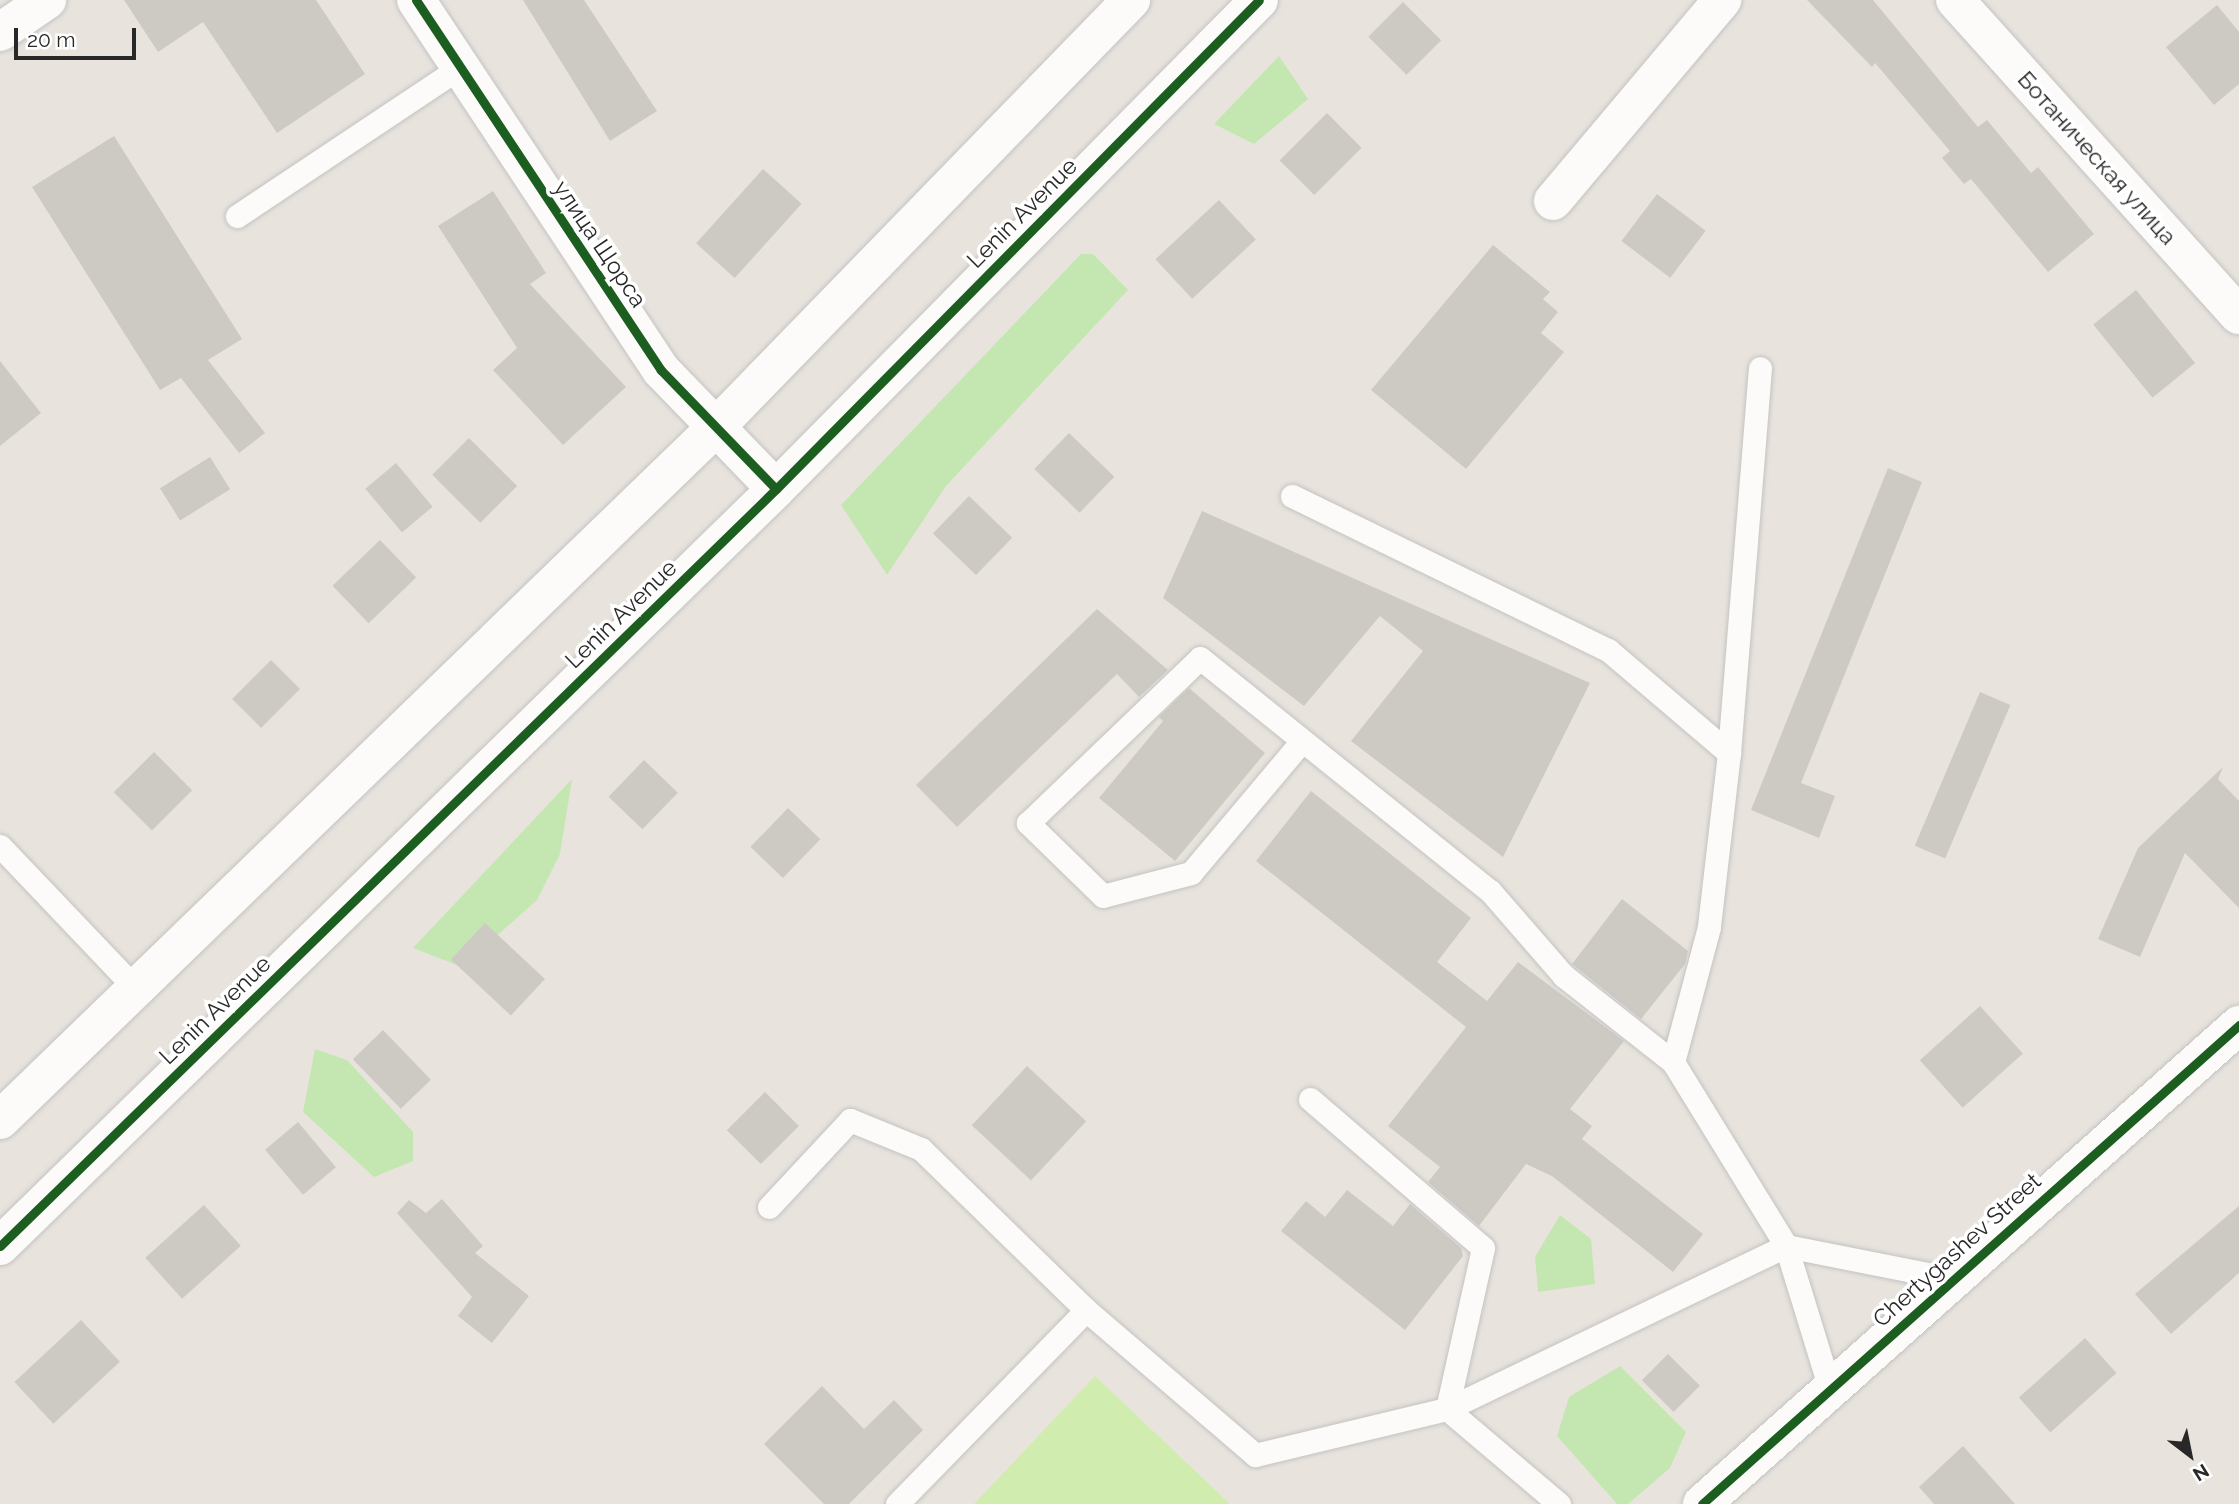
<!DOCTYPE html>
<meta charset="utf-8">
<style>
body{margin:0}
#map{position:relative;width:2239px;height:1504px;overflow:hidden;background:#e8e4dd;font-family:Raleway,sans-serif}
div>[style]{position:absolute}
.green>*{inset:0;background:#c4e7b2}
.pitch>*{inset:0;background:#d0ecaf}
.building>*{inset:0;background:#cdcac4;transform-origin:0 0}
.roads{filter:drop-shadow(0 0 2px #c4c3c3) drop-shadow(0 0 2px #c4c3c3)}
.service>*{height:23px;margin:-11.5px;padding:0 11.5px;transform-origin:11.5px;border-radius:11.5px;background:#fcfbfa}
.minor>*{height:38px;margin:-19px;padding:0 19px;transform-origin:19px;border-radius:19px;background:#fcfbfa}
.cycleway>*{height:9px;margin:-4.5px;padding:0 4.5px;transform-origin:4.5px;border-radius:4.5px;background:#1b5e20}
span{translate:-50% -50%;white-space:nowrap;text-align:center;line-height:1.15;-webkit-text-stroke:7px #fff;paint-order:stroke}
.street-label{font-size:23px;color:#282828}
.north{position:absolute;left:2155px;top:1420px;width:70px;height:70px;-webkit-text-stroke:5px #fff;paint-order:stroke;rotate:148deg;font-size:19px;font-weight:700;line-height:28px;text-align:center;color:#282828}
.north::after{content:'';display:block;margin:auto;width:24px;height:32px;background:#282828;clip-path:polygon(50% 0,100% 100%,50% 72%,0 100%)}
.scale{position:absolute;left:14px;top:28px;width:122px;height:32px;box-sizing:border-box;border:4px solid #282828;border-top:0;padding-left:9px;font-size:21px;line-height:24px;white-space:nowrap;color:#282828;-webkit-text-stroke:5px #fff;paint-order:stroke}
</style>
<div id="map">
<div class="green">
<div style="clip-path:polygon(1279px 56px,1308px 99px,1254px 144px,1214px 124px)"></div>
<div style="clip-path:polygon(1081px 254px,1093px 254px,1128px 290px,946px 486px,887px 575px,841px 505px)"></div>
<div style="clip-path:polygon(572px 779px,560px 854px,537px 900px,462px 967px,413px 948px)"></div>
<div style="clip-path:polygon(315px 1049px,347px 1060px,413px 1132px,413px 1161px,374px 1177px,303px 1112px)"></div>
<div style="clip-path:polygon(1560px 1215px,1591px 1239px,1595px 1284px,1538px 1292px,1535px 1257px)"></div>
<div style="clip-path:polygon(1620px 1366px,1686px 1432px,1670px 1468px,1628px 1504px,1617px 1504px,1557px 1436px,1569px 1397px)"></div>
</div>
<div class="pitch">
<div style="clip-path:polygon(1095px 1376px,1230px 1504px,974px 1504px)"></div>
</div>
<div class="building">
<div style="clip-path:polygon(124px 0,316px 0,365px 74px,277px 133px,203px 22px,158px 52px)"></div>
<div style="clip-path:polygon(523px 0,584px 0,657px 111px,610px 141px)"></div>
<div style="clip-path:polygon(1807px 0,1873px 0,1978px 127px,1987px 120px,2031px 173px,2038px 167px,2094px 234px,2048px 272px,1971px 179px,1964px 184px,1942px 158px,1950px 151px,1875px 63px,1872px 67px)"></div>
<div style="left:1403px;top:2px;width:54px;height:49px;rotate:45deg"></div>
<div style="clip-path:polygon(2217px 5px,2239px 32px,2239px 84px,2214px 105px,2166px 47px)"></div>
<div style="left:1327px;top:113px;width:49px;height:67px;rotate:45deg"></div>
<div style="clip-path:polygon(114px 136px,242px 339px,208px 360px,265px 433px,239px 453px,181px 378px,160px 390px,32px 187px)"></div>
<div style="left:763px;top:169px;width:52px;height:100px;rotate:42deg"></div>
<div style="clip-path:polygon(493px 191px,546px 273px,530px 284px,626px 387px,563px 445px,493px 370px,517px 348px,438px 226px)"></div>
<div style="left:1657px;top:194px;width:61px;height:59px;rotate:37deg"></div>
<div style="left:1219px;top:200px;width:54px;height:87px;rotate:47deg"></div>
<div style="clip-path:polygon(1493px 245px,1550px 292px,1543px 299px,1558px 312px,1541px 333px,1564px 352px,1466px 469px,1371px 390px)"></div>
<div style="left:2136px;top:290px;width:94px;height:55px;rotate:51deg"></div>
<div style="clip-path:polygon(0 361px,41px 413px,0 446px)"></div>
<div style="left:1069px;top:433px;width:63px;height:50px;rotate:44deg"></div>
<div style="left:469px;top:438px;width:68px;height:52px;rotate:45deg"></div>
<div style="left:210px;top:457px;width:38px;height:59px;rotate:58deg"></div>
<div style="left:396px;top:463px;width:57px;height:40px;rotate:50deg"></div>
<div style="clip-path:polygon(1888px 468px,1922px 482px,1801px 783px,1835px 796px,1819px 838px,1751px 810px)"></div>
<div style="left:969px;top:496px;width:60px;height:52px;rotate:44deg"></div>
<div style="clip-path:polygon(1202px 511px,1590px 683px,1503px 857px,1351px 741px,1423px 651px,1380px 616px,1304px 706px,1163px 598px)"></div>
<div style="left:380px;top:540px;width:52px;height:66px;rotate:46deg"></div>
<div style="clip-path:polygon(1097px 609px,1168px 670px,1139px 697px,1117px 674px,957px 827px,916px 785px)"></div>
<div style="left:271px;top:660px;width:41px;height:55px;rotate:45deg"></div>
<div style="clip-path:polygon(1189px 688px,1265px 753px,1175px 861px,1099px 798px,1163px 721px,1159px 717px)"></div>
<div style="left:1980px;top:692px;width:33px;height:167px;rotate:23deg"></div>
<div style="left:154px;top:752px;width:54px;height:57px;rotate:45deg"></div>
<div style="left:644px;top:760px;width:47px;height:51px;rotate:44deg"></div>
<div style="clip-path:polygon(2223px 767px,2218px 779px,2239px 801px,2239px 908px,2185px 853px,2140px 957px,2098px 939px,2138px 848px)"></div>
<div style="clip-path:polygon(1311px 791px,1471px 918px,1437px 962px,1487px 1001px,1518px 962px,1624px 1041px,1570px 1109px,1592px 1126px,1582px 1139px,1703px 1234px,1673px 1272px,1552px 1176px,1526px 1164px,1479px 1226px,1428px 1182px,1440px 1167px,1388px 1126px,1466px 1027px,1256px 861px)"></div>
<div style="left:788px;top:808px;width:45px;height:54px;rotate:44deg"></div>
<div style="clip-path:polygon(1622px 899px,1688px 951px,1685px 964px,1641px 1019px,1572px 964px)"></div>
<div style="left:485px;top:923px;width:82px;height:50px;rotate:43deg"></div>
<div style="left:1980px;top:1006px;width:64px;height:81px;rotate:48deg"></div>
<div style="left:383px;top:1030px;width:69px;height:42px;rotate:46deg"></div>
<div style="left:1027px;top:1066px;width:81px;height:81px;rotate:43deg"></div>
<div style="left:765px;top:1092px;width:48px;height:54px;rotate:45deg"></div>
<div style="left:298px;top:1122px;width:59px;height:43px;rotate:50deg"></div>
<div style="clip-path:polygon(1347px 1190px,1393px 1226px,1410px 1204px,1461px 1248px,1463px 1256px,1405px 1330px,1281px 1231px,1306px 1201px,1325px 1217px)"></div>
<div style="clip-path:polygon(442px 1199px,483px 1246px,475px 1253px,529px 1296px,492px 1343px,458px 1316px,472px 1297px,397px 1213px,409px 1200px,426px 1213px)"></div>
<div style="left:204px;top:1205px;width:55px;height:79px;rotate:48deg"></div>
<div style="clip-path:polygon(2239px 1206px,2239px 1273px,2171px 1334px,2135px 1294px)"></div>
<div style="left:81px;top:1320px;width:57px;height:91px;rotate:47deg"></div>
<div style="left:2085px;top:1338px;width:47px;height:89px;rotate:48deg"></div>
<div style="left:1668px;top:1354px;width:45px;height:37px;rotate:45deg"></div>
<div style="clip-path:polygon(822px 1386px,864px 1429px,894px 1400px,923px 1430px,849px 1504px,824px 1504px,764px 1444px)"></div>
<div style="clip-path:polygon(1963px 1446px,2015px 1504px,1934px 1504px,1919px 1487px)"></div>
</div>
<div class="roads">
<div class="service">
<div style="left:237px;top:216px;width:267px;rotate:-33.7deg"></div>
<div style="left:1292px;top:496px;width:352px;rotate:26deg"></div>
<div style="left:1608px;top:650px;width:159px;rotate:40.4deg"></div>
<div style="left:1729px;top:753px;width:175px;rotate:96.6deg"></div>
<div style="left:1709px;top:927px;width:140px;rotate:104.9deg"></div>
<div style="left:1302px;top:741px;width:172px;rotate:130.1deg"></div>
<div style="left:1191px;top:873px;width:91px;rotate:165.4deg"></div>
<div style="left:1103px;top:896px;width:105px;rotate:-135.8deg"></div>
<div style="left:1028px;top:823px;width:238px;rotate:-43.8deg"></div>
<div style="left:1200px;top:658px;width:372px;rotate:38.8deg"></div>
<div style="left:1490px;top:891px;width:113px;rotate:49deg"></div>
<div style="left:1564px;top:976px;width:139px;rotate:38.3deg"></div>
<div style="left:1673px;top:1062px;width:216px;rotate:58.4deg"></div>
<div style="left:1786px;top:1246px;width:169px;rotate:11.2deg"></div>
<div style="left:1729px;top:753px;width:386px;rotate:-85.4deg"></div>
<div style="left:0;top:846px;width:196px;rotate:46.4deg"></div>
<div style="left:1310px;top:1099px;width:228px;rotate:40.7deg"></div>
<div style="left:1483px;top:1248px;width:165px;rotate:102.6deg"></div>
<div style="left:769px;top:1207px;width:119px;rotate:-47deg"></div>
<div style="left:850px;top:1120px;width:77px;rotate:22.2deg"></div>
<div style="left:921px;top:1149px;width:231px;rotate:44.3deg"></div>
<div style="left:1447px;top:1409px;width:376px;rotate:-25.7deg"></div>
<div style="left:1786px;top:1246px;width:150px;rotate:72.9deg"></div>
<div style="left:897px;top:1504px;width:271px;rotate:-45.7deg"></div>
<div style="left:1086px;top:1310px;width:223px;rotate:40.6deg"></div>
<div style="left:1255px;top:1455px;width:197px;rotate:-13.5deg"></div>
<div style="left:1447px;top:1409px;width:147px;rotate:40.3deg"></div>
</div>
<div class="minor">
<div style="left:416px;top:0;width:444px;rotate:56.5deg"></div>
<div style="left:661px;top:370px;width:165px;rotate:46deg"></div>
<div style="left:1955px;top:0;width:424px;rotate:48deg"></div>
<div style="left:0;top:32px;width:57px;rotate:-34.2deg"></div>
<div style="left:1553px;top:201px;width:263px;rotate:-49.9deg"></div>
<div style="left:0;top:1120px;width:995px;rotate:-44.06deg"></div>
<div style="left:715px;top:428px;width:597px;rotate:-45.81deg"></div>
<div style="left:0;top:1246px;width:1084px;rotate:-44.29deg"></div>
<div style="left:776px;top:489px;width:687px;rotate:-45.35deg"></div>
<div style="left:1702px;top:1504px;width:720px;rotate:-41.73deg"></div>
</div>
</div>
<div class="cycleway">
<div style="left:416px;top:0;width:444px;rotate:56.5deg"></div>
<div style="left:661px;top:370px;width:165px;rotate:46deg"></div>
<div style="left:0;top:1246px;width:1084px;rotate:-44.29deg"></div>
<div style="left:776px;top:489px;width:687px;rotate:-45.35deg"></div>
<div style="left:1702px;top:1504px;width:720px;rotate:-41.73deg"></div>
</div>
<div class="street-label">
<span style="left:2097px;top:158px;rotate:48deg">Ботаническая улица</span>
<span style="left:1022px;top:213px;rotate:-45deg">Lenin Avenue</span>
<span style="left:600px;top:244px;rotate:56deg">улица Щорса</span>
<span style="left:621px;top:614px;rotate:-44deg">Lenin Avenue</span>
<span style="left:215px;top:1010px;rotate:-44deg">Lenin Avenue</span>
<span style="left:1957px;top:1250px;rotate:-42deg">Chertygashev Street</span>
</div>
<div class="north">N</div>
<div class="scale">20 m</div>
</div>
